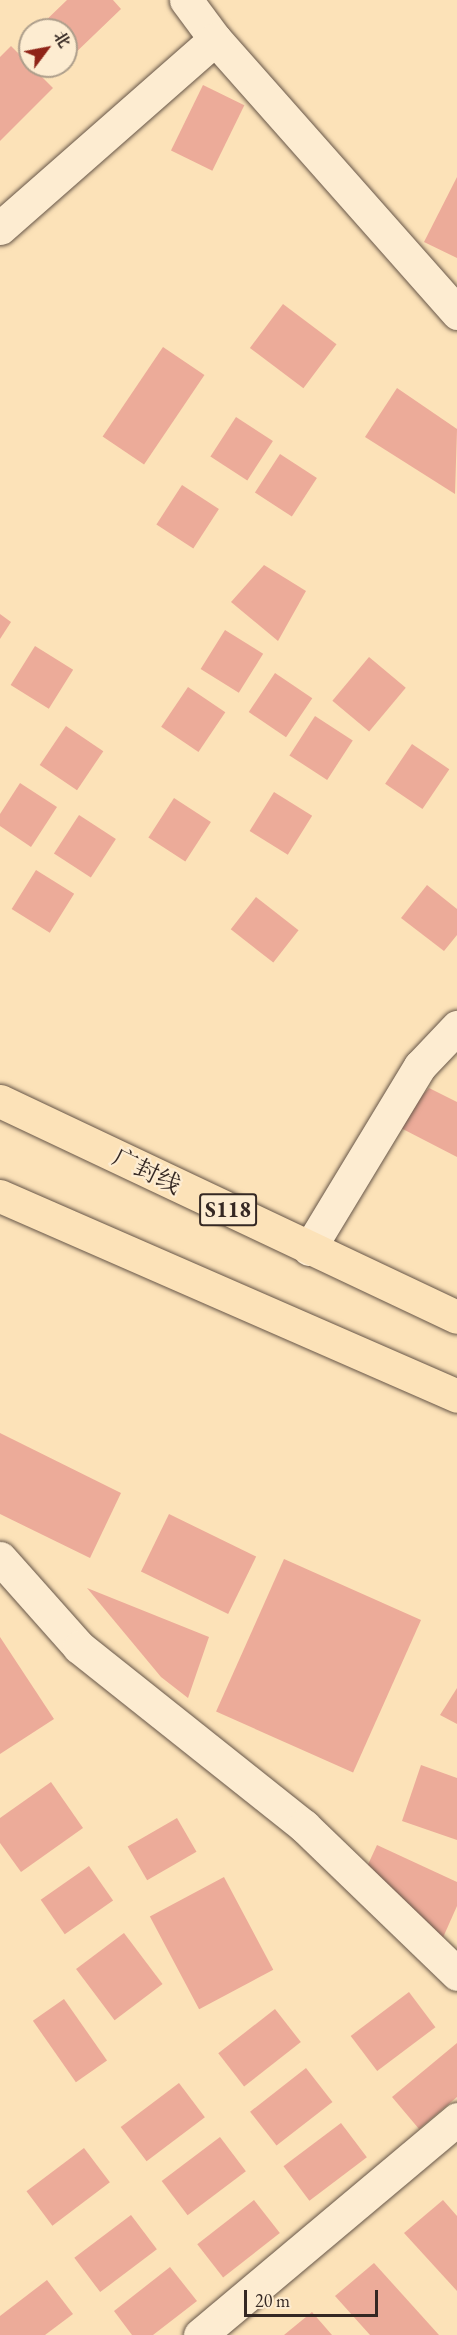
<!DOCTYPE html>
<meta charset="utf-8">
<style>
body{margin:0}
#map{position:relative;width:457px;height:2335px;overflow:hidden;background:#fce2b8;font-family:"EB Garamond","Noto Serif SC",serif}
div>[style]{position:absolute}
.building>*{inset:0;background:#ecab99;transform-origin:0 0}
.roads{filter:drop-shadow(0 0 2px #675648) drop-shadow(0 0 2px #675648)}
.minor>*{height:33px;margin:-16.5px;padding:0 16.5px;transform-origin:16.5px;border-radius:16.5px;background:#fdecd1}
.primary>*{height:33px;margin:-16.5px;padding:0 16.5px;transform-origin:16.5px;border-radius:16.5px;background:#fce2b8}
span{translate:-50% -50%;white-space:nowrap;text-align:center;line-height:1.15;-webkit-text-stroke:4.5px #fdecd1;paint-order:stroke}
.shield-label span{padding:2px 4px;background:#fdecd1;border:2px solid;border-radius:4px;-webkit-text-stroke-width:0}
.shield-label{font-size:22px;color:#352823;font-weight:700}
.street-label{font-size:24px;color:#352823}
.north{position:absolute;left:18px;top:18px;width:60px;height:60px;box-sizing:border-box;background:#fdecd1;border:2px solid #ad9e8b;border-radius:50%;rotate:58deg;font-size:16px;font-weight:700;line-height:24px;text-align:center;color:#352823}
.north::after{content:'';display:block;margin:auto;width:21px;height:27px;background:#8f2418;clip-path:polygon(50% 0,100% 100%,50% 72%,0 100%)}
.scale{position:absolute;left:244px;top:2290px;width:134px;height:27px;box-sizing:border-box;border:3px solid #352823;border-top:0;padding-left:8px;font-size:18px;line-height:21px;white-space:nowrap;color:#352823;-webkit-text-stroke:4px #fdecd1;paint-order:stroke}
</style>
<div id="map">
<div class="building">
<div style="clip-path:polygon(67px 0,113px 0,121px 9px,69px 59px,66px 55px,66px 30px,39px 27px)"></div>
<div style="clip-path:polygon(11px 46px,53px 88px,0 141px,0 57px)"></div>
<div style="left:203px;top:85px;width:46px;height:73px;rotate:26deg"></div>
<div style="clip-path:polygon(457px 177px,457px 258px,424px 242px)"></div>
<div style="left:283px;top:304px;width:67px;height:55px;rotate:37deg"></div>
<div style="left:163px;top:347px;width:50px;height:108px;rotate:34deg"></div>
<div style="clip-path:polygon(397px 388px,457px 429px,455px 494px,365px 437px)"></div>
<div style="left:236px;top:417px;width:44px;height:47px;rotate:33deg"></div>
<div style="left:280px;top:454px;width:44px;height:46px;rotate:33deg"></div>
<div style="left:182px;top:485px;width:44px;height:47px;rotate:33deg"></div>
<div style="clip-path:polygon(264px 565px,306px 591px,278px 641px,231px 602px)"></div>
<div style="clip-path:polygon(0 614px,11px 622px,0 639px)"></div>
<div style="left:225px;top:630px;width:45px;height:46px;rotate:32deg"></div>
<div style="left:35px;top:646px;width:45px;height:46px;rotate:32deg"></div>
<div style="left:369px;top:657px;width:48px;height:57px;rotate:40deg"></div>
<div style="left:275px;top:673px;width:45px;height:47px;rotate:34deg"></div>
<div style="left:188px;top:687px;width:45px;height:48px;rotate:34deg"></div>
<div style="left:315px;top:716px;width:45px;height:47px;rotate:33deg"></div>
<div style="left:66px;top:726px;width:45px;height:47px;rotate:34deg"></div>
<div style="left:412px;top:744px;width:45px;height:48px;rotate:34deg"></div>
<div style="clip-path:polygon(20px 783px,57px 807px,31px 847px,0 826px,0 814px)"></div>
<div style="left:274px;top:792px;width:45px;height:46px;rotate:32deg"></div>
<div style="left:174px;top:798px;width:44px;height:47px;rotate:33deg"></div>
<div style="left:79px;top:815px;width:44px;height:46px;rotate:33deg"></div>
<div style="left:36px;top:870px;width:45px;height:46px;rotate:32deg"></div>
<div style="clip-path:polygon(427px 885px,457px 909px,457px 935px,444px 951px,401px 918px)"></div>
<div style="left:256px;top:897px;width:54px;height:41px;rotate:38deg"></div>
<div style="clip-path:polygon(429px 1088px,457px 1102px,457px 1157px,395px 1125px)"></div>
<div style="clip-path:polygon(0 1433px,121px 1493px,90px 1558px,0 1514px)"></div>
<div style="left:169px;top:1514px;width:97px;height:64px;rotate:26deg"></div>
<div style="left:284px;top:1559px;width:150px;height:167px;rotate:24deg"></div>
<div style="clip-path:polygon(87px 1588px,209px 1637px,188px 1698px,161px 1677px)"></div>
<div style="clip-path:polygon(0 1637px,54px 1719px,0 1754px)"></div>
<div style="clip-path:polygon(457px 1688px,457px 1724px,440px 1715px)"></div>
<div style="clip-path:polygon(421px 1765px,457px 1778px,457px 1840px,402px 1821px)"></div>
<div style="clip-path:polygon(51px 1782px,83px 1828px,21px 1872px,0 1843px,0 1818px)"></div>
<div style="left:177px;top:1818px;width:39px;height:57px;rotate:60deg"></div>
<div style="clip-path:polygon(377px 1845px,457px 1882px,457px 1906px,441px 1942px,365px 1871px)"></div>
<div style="left:89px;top:1866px;width:42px;height:59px;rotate:55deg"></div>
<div style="left:224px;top:1877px;width:105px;height:84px;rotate:62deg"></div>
<div style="left:124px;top:1933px;width:64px;height:60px;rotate:53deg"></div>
<div style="left:409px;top:1992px;width:44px;height:73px;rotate:53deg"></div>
<div style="left:64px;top:1999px;width:75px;height:38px;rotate:55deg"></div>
<div style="left:275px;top:2009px;width:42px;height:72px;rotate:52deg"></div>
<div style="clip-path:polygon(457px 2043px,457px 2097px,419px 2129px,392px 2097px)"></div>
<div style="left:306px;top:2068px;width:43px;height:71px;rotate:52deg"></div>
<div style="left:179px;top:2083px;width:43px;height:73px;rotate:53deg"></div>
<div style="left:341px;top:2123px;width:43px;height:72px;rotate:53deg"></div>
<div style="left:220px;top:2137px;width:43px;height:73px;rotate:53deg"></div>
<div style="left:84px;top:2148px;width:43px;height:72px;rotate:53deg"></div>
<div style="left:254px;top:2200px;width:42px;height:72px;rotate:52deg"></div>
<div style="clip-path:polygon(443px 2200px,457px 2216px,457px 2291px,404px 2233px)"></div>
<div style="left:131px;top:2215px;width:43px;height:71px;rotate:53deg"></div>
<div style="clip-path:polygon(374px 2263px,439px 2335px,370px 2335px,335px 2296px)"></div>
<div style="clip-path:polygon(170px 2267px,197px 2301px,153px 2335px,132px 2335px,114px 2311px)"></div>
<div style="clip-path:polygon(47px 2280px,73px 2314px,45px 2335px,0 2335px,0 2316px)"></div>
<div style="clip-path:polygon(312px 2312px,332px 2335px,284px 2335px)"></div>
</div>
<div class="roads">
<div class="minor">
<div style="left:186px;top:0;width:49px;rotate:53.4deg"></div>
<div style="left:215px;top:39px;width:366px;rotate:48.5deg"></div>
<div style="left:0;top:228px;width:286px;rotate:-41.3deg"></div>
<div style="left:309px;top:1249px;width:214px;rotate:-58.8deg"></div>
<div style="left:420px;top:1066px;width:54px;rotate:-46.5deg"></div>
<div style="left:0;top:1558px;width:119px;rotate:48.4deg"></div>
<div style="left:79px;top:1647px;width:288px;rotate:38.5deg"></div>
<div style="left:304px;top:1826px;width:213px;rotate:44deg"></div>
<div style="left:200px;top:2335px;width:336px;rotate:-40deg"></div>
</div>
<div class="primary">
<div style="left:0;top:1101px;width:505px;rotate:25.3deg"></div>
<div style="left:0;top:1196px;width:499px;rotate:23.6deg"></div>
</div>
</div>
<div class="shield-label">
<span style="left:228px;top:1210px">S118</span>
</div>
<div class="street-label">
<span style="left:147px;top:1171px;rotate:26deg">广封线</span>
</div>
<div class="north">北</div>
<div class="scale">20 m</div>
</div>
